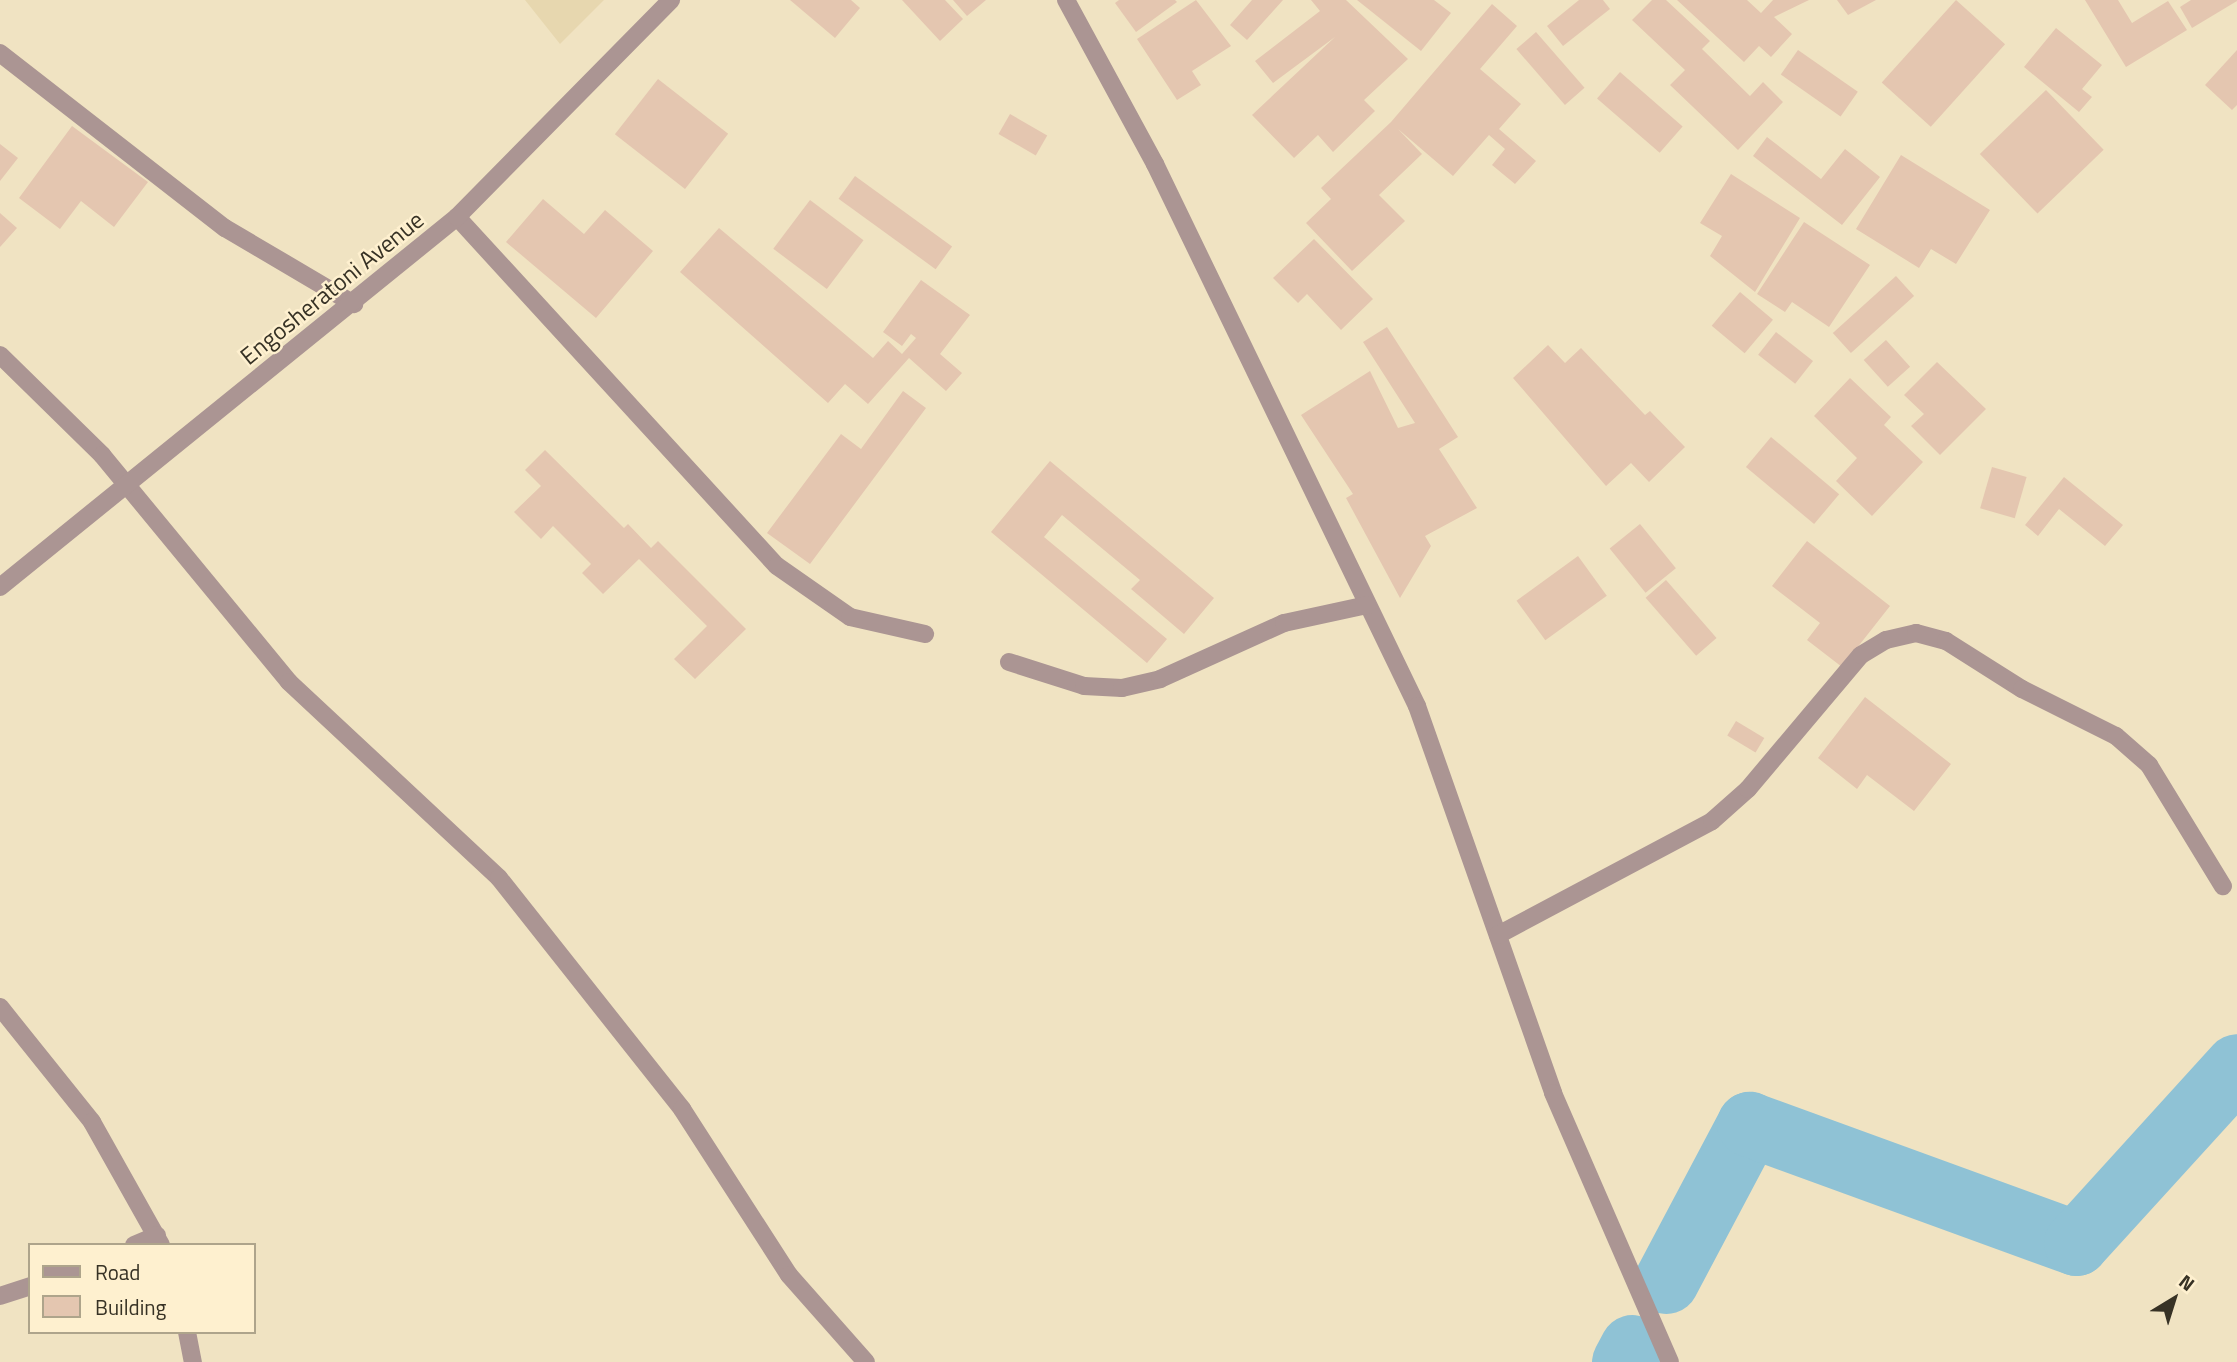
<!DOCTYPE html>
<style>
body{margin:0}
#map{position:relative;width:2237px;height:1362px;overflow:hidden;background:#f0e3c2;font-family:"Titillium Web",sans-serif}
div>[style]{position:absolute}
.built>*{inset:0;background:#e7d7af}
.river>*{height:65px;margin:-32.5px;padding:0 32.5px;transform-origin:32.5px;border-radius:32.5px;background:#8fc2d5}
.building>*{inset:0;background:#e4c6b0;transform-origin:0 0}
.minor>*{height:18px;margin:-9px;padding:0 9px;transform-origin:9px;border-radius:9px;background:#ab9593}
.tertiary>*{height:18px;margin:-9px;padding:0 9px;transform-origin:9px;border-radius:9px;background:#ab9593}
span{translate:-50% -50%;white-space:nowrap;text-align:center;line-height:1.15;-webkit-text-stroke:5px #fef0cf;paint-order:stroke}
.street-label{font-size:24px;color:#373225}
.legend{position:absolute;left:28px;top:1243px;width:228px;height:91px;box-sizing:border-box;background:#fef0cf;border:2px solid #aea48b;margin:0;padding:9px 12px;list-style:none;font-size:21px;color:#373225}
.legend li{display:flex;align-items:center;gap:14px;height:35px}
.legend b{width:35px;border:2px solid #aea48b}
.north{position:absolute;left:2139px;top:1264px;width:70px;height:70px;-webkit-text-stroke:5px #fef0cf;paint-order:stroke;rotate:38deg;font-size:19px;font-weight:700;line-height:28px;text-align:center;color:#373225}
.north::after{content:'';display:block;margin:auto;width:24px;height:32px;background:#373225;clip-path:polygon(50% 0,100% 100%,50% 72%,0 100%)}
</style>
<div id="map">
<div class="built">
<div style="clip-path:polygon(525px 0,604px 0,560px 44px)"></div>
</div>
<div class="river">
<div style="left:1666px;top:1281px;width:178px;rotate:-62.1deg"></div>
<div style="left:1749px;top:1124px;width:348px;rotate:20deg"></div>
<div style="left:2076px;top:1243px;width:239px;rotate:-47.7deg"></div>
<div style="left:1624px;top:1362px;width:17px;rotate:-62deg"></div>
</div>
<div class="building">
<div style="clip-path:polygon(790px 0,851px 0,860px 8px,835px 38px)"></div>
<div style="clip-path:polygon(902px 0,945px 0,963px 19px,940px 41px)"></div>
<div style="clip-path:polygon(953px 0,986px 0,967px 16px)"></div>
<div style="clip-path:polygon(1119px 0,1175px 0,1177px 2px,1136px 32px,1115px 3px)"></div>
<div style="clip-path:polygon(1196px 0,1231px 46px,1192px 71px,1201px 85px,1177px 100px,1137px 39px)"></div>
<div style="clip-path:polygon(1252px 0,1283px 0,1247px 40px,1230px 25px)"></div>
<div style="clip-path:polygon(1311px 0,1346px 0,1408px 59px,1364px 100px,1375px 111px,1333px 152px,1318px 135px,1294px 158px,1252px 115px,1335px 37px,1273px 83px,1255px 61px,1320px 11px)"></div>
<div style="clip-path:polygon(1357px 0,1434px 0,1451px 13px,1421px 51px)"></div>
<div style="clip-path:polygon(1579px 0,1603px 0,1610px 9px,1563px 46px,1547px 26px)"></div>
<div style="clip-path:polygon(1652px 0,1666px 0,1710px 41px,1702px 49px,1750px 96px,1763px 82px,1783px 102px,1738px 150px,1670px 85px,1685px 70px,1632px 20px)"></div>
<div style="clip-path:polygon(1677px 0,1747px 0,1761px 13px,1773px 0,1809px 0,1774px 17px,1792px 34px,1771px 57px,1759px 46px,1744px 62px)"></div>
<div style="clip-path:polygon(1837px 0,1876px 0,1848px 15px)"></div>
<div style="left:1956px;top:0;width:66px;height:111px;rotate:42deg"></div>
<div style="clip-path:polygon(2085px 0,2118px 0,2132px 23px,2168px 1px,2187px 30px,2126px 67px)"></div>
<div style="clip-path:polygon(2191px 0,2237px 0,2237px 1px,2192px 28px,2180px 7px)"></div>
<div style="clip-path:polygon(1492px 4px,1517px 26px,1480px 69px,1521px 104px,1499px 129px,1536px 161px,1515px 184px,1492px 165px,1505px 149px,1489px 135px,1453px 176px,1398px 129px,1422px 154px,1379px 195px,1405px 221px,1352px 271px,1306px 223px,1331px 199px,1321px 188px,1391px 122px)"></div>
<div style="clip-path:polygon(2056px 28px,2102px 65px,2082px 89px,2092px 97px,2079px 112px,2024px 67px)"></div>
<div style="left:1536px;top:32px;width:74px;height:26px;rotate:49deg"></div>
<div style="left:1798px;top:50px;width:73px;height:30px;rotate:35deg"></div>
<div style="clip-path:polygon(2237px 50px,2237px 105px,2232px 110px,2205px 85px)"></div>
<div style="left:1620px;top:72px;width:83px;height:35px;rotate:41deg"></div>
<div style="left:658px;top:79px;width:89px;height:70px;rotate:38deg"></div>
<div style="left:2046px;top:90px;width:83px;height:92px;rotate:46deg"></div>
<div style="left:1010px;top:114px;width:43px;height:23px;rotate:30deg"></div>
<div style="clip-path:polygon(72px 126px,148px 182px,114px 227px,81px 201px,60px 229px,19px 198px)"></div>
<div style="clip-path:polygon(1767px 137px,1821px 179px,1845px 149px,1880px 177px,1842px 225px,1753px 156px)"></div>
<div style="clip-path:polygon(0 144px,18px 158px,0 181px)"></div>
<div style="clip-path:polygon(1901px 155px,1990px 210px,1956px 264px,1931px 249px,1919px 268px,1856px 229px)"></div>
<div style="clip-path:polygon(1731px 174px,1800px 218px,1755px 292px,1710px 256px,1722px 236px,1700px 223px)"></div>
<div style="left:855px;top:176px;width:120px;height:28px;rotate:36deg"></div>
<div style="clip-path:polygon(543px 199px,584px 234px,605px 210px,653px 251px,596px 318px,506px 242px)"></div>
<div style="left:810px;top:200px;width:67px;height:61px;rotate:37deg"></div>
<div style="clip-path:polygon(0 213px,17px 228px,0 247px)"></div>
<div style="clip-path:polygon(1804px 222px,1870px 265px,1829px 327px,1792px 302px,1785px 312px,1757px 294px)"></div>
<div style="clip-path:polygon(719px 228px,873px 358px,888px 341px,902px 354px,916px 338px,911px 334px,902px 346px,883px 332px,921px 280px,970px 315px,940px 354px,962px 373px,946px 391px,909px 358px,868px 404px,845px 384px,828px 403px,680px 272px)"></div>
<div style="clip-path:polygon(1314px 239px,1373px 299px,1341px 330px,1307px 294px,1298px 303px,1273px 278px)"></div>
<div style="left:1896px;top:276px;width:27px;height:85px;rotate:48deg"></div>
<div style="left:1740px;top:292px;width:43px;height:44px;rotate:40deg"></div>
<div style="clip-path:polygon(1387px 327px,1458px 437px,1439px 449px,1477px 508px,1425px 536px,1431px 546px,1400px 598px,1346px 498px,1353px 494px,1301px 415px,1370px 371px,1398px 428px,1415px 423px,1363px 342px)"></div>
<div style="left:1776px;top:332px;width:47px;height:29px;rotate:38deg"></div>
<div style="left:1886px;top:340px;width:36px;height:30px;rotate:48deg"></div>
<div style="clip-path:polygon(1548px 345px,1565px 363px,1581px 348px,1645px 415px,1650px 411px,1685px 447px,1649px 482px,1631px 463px,1606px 486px,1513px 378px)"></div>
<div style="clip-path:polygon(1937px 362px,1986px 409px,1940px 455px,1911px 426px,1924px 414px,1904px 395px)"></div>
<div style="clip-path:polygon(1850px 378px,1891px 417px,1884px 425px,1923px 462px,1872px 516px,1836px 481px,1857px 458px,1814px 416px)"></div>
<div style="clip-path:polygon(903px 391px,926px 408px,810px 564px,767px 533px,841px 434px,861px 449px)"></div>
<div style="left:1771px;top:437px;width:89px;height:39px;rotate:40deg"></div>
<div style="clip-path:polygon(545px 450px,624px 528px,628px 524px,651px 548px,658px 541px,746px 629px,695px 679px,674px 659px,707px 626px,639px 559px,603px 594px,582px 573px,591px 564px,553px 526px,541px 539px,514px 512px,541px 486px,525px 470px)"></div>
<div style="clip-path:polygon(1050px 461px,1214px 598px,1184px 634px,1131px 589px,1140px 580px,1062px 515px,1044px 537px,1167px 639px,1147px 663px,991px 532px)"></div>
<div style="left:1992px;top:467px;width:36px;height:43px;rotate:16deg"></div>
<div style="clip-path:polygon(2064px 477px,2123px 525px,2105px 546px,2059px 509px,2038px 536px,2025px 525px)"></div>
<div style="left:1640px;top:524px;width:57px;height:39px;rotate:51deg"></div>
<div style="clip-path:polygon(1807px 541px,1890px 606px,1842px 667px,1807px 640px,1820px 623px,1772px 586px)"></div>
<div style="left:1578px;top:556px;width:49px;height:76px;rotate:54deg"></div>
<div style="left:1666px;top:580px;width:77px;height:27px;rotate:49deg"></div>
<div style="clip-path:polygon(1865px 697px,1951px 764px,1914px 811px,1867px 775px,1857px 789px,1818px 758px)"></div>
<div style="left:1736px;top:721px;width:33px;height:17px;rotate:31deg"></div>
</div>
<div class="minor">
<div style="left:1066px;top:0;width:187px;rotate:61.5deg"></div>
<div style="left:1155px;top:164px;width:602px;rotate:64.2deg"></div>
<div style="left:1417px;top:706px;width:410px;rotate:70.6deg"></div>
<div style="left:1553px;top:1093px;width:293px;rotate:66.5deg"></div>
<div style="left:0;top:53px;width:285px;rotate:37.9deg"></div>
<div style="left:225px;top:228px;width:150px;rotate:30.5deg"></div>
<div style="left:457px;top:217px;width:473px;rotate:47.5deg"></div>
<div style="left:777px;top:566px;width:89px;rotate:34.9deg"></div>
<div style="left:850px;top:617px;width:77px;rotate:12.8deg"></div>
<div style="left:0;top:355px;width:143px;rotate:44.4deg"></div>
<div style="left:102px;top:455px;width:294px;rotate:50.5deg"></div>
<div style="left:289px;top:682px;width:287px;rotate:43deg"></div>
<div style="left:499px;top:878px;width:295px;rotate:51.6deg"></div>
<div style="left:682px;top:1109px;width:197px;rotate:57.2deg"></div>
<div style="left:789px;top:1275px;width:116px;rotate:48.5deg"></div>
<div style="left:1009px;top:662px;width:79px;rotate:17.7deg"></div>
<div style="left:1084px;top:686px;width:38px;rotate:3deg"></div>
<div style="left:1122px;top:688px;width:39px;rotate:-13deg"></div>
<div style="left:1160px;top:679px;width:136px;rotate:-24.3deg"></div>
<div style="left:1284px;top:623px;width:85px;rotate:-12.2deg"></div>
<div style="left:1498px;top:935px;width:242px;rotate:-28deg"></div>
<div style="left:1712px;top:821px;width:48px;rotate:-41.6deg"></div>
<div style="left:1748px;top:789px;width:175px;rotate:-49.9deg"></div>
<div style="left:1861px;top:655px;width:29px;rotate:-31deg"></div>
<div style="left:1886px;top:640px;width:31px;rotate:-13deg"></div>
<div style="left:1916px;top:633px;width:31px;rotate:15deg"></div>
<div style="left:1946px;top:641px;width:90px;rotate:32.3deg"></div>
<div style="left:2022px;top:689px;width:105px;rotate:26.6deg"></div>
<div style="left:2116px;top:736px;width:44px;rotate:41.3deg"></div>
<div style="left:2149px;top:765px;width:142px;rotate:58.6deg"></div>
<div style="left:0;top:1007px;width:147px;rotate:51.3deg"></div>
<div style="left:92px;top:1122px;width:141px;rotate:60.7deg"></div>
<div style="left:134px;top:1245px;width:25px;rotate:-23deg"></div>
<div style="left:0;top:1296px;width:32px;rotate:-18deg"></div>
<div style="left:187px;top:1332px;width:31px;rotate:79deg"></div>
</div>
<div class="tertiary">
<div style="left:0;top:587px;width:588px;rotate:-38.99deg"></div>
<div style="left:457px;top:217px;width:305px;rotate:-45.4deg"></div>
</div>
<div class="street-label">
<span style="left:332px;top:288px;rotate:-39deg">Engosheratoni Avenue</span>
</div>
<ul class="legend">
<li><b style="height:9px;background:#ab9593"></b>Road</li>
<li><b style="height:19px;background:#e4c6b0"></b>Building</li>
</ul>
<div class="north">N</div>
</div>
